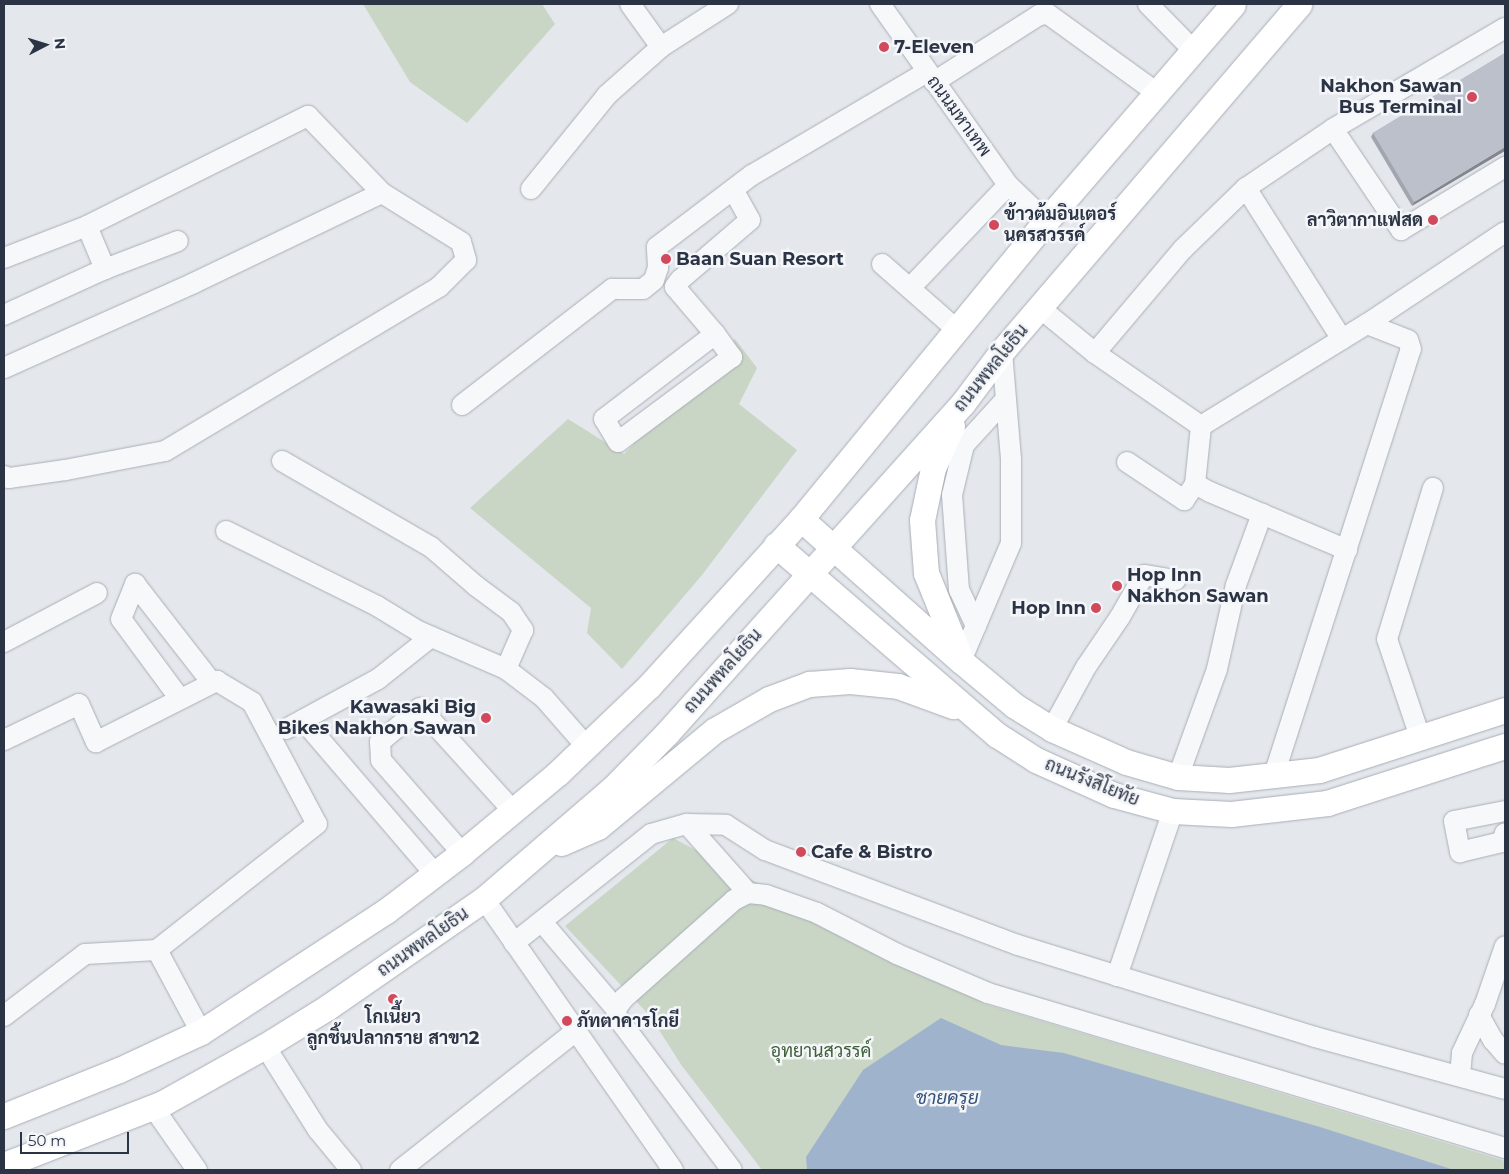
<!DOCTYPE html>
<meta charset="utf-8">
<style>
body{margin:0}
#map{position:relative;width:1509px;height:1174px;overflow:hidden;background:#e4e7ec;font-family:Montserrat,Sarabun,sans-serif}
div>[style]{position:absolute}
.green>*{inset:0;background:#c9d6c5}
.water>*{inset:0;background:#9fb4cc}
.roads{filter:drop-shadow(0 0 1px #a9aeb7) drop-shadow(0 0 1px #a9aeb7)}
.minor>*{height:20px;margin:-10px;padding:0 10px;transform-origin:10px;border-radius:10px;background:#f7f8fa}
.major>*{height:25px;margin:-12.5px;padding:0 12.5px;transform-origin:12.5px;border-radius:12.5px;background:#fff}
.wall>*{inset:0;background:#a1a5ae}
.shaded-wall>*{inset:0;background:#83868d}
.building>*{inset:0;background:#bbc0ca}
.dots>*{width:14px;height:14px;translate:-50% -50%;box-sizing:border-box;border:2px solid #f4f6f9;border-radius:50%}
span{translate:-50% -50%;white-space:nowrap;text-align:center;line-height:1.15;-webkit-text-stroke:5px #f4f6f9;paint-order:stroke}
.poi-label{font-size:18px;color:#2b3445;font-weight:700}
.left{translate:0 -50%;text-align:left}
.right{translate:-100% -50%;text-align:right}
.street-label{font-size:18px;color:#2b3445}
.park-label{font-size:18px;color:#3f6138}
.water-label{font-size:19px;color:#34527a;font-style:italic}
.frame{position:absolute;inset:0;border:5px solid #2b3445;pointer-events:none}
.north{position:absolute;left:20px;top:20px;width:50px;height:50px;-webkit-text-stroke:4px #f4f6f9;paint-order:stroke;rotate:85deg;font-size:14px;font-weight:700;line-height:20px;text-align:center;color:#2b3445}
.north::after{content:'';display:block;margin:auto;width:18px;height:22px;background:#2b3445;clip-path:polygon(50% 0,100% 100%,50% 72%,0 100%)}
.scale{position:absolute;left:20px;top:1132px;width:109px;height:22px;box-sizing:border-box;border:2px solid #2b3445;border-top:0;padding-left:6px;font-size:15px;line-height:18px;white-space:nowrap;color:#2b3445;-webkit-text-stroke:4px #f4f6f9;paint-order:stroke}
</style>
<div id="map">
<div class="green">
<div style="clip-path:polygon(363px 4px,542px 4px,555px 24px,467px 123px,410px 82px)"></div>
<div style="clip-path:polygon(735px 339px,757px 368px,739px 404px,797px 450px,702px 575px,622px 669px,587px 633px,591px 608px,470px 508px,568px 419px,624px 454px)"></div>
<div style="clip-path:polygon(673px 838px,985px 1004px,1489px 1156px,1505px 1161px,1505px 1170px,762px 1170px,682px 1066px,650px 1016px,565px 926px)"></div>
</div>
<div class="water">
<div style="clip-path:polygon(941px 1018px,1001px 1045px,1064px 1053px,1320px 1127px,1454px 1170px,807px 1170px,806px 1157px,863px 1070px)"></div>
</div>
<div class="roads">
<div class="minor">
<div style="left:630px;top:4px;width:53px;rotate:54.2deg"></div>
<div style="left:880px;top:4px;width:222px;rotate:54.7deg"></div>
<div style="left:1008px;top:185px;width:52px;rotate:43.5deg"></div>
<div style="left:1148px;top:4px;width:64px;rotate:45.6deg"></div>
<div style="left:1505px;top:28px;width:199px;rotate:149.6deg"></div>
<div style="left:1333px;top:129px;width:122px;rotate:56deg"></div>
<div style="left:1401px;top:230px;width:122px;rotate:-31.2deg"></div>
<div style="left:934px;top:82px;width:125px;rotate:-32.5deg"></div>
<div style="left:1039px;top:15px;width:9px;rotate:-6deg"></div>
<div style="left:1048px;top:14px;width:135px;rotate:35.9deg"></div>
<div style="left:1246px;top:188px;width:179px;rotate:57.6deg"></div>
<div style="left:531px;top:189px;width:121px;rotate:-51deg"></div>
<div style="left:607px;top:95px;width:72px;rotate:-41.6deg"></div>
<div style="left:661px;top:47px;width:80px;rotate:-32.7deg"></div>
<div style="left:87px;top:226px;width:47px;rotate:67.3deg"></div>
<div style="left:4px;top:258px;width:89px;rotate:-21.1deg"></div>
<div style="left:87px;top:226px;width:247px;rotate:-26.5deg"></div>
<div style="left:308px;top:116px;width:107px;rotate:46.1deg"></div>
<div style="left:382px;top:193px;width:93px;rotate:31.8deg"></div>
<div style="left:461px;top:242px;width:19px;rotate:74deg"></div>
<div style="left:466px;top:260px;width:38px;rotate:135deg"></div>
<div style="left:439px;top:287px;width:319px;rotate:149.1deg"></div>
<div style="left:165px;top:451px;width:102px;rotate:169.2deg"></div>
<div style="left:65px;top:470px;width:57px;rotate:171.9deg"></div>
<div style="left:9px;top:478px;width:5px;rotate:-158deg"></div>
<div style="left:882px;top:264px;width:100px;rotate:41.3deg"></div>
<div style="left:910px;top:288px;width:142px;rotate:-46.4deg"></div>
<div style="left:1040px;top:308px;width:71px;rotate:39.3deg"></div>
<div style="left:1095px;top:353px;width:129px;rotate:34.6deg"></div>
<div style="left:1201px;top:426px;width:195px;rotate:-31.6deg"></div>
<div style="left:1367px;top:324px;width:166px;rotate:-33.7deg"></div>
<div style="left:4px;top:315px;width:111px;rotate:-24.5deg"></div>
<div style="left:105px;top:269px;width:78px;rotate:-21deg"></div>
<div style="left:715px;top:334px;width:29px;rotate:54deg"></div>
<div style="left:732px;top:357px;width:142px;rotate:143.3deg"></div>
<div style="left:618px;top:442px;width:27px;rotate:-121deg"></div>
<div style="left:604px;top:419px;width:140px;rotate:-37.4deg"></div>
<div style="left:715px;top:334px;width:62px;rotate:-130.4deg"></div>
<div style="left:675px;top:287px;width:9px;rotate:-54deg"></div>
<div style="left:680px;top:280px;width:92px;rotate:-40.6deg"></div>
<div style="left:750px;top:220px;width:35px;rotate:-119deg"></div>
<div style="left:1095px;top:353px;width:136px;rotate:-49.8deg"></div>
<div style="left:1183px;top:249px;width:88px;rotate:-44.1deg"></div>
<div style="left:1246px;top:188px;width:105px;rotate:-34.1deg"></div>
<div style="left:4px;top:368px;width:208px;rotate:-24.1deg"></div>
<div style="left:194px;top:283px;width:208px;rotate:-25.6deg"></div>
<div style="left:462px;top:405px;width:190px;rotate:-37.7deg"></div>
<div style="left:612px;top:289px;width:31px"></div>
<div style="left:643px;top:289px;width:14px;rotate:-39deg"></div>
<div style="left:654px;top:280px;width:13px;rotate:-72deg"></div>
<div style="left:658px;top:268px;width:21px;rotate:-93deg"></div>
<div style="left:657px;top:247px;width:119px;rotate:-37.2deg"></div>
<div style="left:752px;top:175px;width:203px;rotate:-30.5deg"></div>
<div style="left:1201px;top:426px;width:58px;rotate:95.9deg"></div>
<div style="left:1195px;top:484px;width:17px;rotate:28deg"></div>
<div style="left:1210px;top:492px;width:149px;rotate:22.9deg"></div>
<div style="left:282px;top:461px;width:172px;rotate:30deg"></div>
<div style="left:431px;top:547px;width:60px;rotate:40.9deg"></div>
<div style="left:476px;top:586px;width:44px;rotate:36.6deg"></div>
<div style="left:511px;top:612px;width:22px;rotate:56deg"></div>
<div style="left:523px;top:630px;width:43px;rotate:113.6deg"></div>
<div style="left:1127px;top:462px;width:69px;rotate:33.7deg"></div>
<div style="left:1184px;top:500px;width:19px;rotate:-55deg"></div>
<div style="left:226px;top:531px;width:169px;rotate:26.4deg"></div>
<div style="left:377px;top:606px;width:48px;rotate:31.4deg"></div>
<div style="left:418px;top:631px;width:96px;rotate:23.4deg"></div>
<div style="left:506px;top:669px;width:48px;rotate:37.3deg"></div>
<div style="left:544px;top:698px;width:64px;rotate:48.8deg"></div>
<div style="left:976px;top:626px;width:40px;rotate:-115deg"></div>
<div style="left:959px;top:590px;width:95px;rotate:-94.2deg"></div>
<div style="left:952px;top:495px;width:51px;rotate:-76.5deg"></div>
<div style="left:964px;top:445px;width:62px;rotate:-47.6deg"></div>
<div style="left:4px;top:642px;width:105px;rotate:-27.8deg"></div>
<div style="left:961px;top:661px;width:128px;rotate:-67deg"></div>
<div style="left:1011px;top:543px;width:84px;rotate:-90deg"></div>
<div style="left:1011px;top:459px;width:108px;rotate:-94.8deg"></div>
<div style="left:180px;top:699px;width:99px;rotate:-126.4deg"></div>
<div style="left:121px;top:619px;width:38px;rotate:-68deg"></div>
<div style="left:135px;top:584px;width:125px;rotate:52.1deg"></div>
<div style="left:303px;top:720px;width:203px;rotate:49.4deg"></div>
<div style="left:286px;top:729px;width:105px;rotate:-28.5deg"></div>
<div style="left:378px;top:679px;width:68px;rotate:-38.4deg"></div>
<div style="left:1052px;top:729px;width:71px;rotate:-61.3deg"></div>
<div style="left:1086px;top:667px;width:60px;rotate:-55.8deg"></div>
<div style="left:1120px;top:617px;width:48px;rotate:-60.3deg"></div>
<div style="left:1144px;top:575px;width:32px;rotate:9deg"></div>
<div style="left:1420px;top:737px;width:103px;rotate:-108.6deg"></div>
<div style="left:1387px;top:639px;width:158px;rotate:-73.1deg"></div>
<div style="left:4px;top:740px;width:83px;rotate:-25.6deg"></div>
<div style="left:79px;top:704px;width:42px;rotate:65.9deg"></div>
<div style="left:96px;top:742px;width:136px;rotate:-26.8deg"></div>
<div style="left:217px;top:681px;width:41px;rotate:31deg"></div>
<div style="left:252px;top:702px;width:138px;rotate:62deg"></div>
<div style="left:317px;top:824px;width:204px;rotate:141.8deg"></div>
<div style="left:157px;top:950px;width:93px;rotate:61.8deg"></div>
<div style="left:1274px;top:775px;width:447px;rotate:-72.2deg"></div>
<div style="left:1411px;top:349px;width:9px;rotate:-108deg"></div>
<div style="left:1408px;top:340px;width:44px;rotate:-158.7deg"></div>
<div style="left:1178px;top:777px;width:115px;rotate:-70.1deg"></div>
<div style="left:1217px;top:669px;width:86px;rotate:-77.3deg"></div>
<div style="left:1236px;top:585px;width:76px;rotate:-69.9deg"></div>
<div style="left:1505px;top:811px;width:52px;rotate:168.9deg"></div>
<div style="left:1454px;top:821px;width:32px;rotate:79deg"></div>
<div style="left:1460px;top:852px;width:43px;rotate:-13.4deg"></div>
<div style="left:1502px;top:842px;width:9px;rotate:-72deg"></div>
<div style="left:687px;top:824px;width:92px;rotate:48.5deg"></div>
<div style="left:462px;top:853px;width:123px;rotate:-131.1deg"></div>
<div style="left:381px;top:760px;width:18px;rotate:-93deg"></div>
<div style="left:380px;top:742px;width:52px;rotate:-40.4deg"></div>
<div style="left:420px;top:708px;width:139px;rotate:47.9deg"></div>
<div style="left:484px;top:899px;width:330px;rotate:55.1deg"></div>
<div style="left:542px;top:922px;width:114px;rotate:49.6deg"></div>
<div style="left:616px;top:1009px;width:8px;rotate:83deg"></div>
<div style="left:617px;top:1017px;width:191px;rotate:53.1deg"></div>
<div style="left:514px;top:943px;width:175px;rotate:-38.5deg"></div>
<div style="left:651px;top:834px;width:37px;rotate:-16deg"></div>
<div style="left:687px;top:824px;width:39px;rotate:1deg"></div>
<div style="left:726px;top:825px;width:46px;rotate:32.7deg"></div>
<div style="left:765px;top:850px;width:270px;rotate:20.6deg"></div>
<div style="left:1018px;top:945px;width:311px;rotate:17.2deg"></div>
<div style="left:1315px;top:1037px;width:197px;rotate:15.3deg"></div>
<div style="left:1117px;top:976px;width:174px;rotate:-71.3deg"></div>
<div style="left:616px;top:1009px;width:12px;rotate:-55deg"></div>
<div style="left:623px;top:999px;width:149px;rotate:-41.7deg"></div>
<div style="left:734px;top:900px;width:16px;rotate:-27deg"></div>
<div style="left:748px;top:893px;width:18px;rotate:6deg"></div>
<div style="left:766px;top:895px;width:54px;rotate:19.4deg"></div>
<div style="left:817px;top:913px;width:90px;rotate:27.1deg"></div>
<div style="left:897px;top:954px;width:99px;rotate:23.2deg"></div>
<div style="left:988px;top:993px;width:540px;rotate:16.69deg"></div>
<div style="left:1479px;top:1015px;width:29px;rotate:61deg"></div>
<div style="left:1493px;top:1040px;width:18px;rotate:49deg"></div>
<div style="left:4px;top:1016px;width:102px;rotate:-37.4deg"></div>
<div style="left:85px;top:954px;width:72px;rotate:-3.2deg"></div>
<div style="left:265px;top:1046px;width:99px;rotate:57.8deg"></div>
<div style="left:318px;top:1130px;width:52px;rotate:50.5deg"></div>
<div style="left:1460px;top:1076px;width:23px;rotate:-85deg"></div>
<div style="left:1462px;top:1053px;width:54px;rotate:-64.9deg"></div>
<div style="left:1485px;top:1004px;width:61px;rotate:-71deg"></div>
<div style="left:153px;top:1107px;width:77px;rotate:55.1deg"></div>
<div style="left:400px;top:1170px;width:224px;rotate:-38.3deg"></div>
</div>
<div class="major">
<div style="left:952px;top:426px;width:46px;rotate:114.3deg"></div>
<div style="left:933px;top:468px;width:53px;rotate:101.9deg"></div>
<div style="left:922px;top:520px;width:53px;rotate:85.7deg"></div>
<div style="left:926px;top:573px;width:91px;rotate:68deg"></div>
<div style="left:801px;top:519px;width:214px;rotate:41.6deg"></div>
<div style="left:961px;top:661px;width:70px;rotate:39.8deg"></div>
<div style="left:1015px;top:706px;width:44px;rotate:31.9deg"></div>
<div style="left:1052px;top:729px;width:81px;rotate:24deg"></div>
<div style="left:1126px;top:762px;width:54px;rotate:16.1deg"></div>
<div style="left:1178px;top:777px;width:51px;rotate:3.4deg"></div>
<div style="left:1229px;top:780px;width:91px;rotate:-6.3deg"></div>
<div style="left:1319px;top:770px;width:195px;rotate:-17.9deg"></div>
<div style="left:776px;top:545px;width:291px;rotate:40.7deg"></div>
<div style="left:997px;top:735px;width:46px;rotate:32.7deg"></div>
<div style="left:1036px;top:760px;width:85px;rotate:24.2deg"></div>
<div style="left:1114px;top:795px;width:61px;rotate:15.2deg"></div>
<div style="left:1173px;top:811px;width:58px;rotate:3deg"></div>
<div style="left:1231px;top:814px;width:97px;rotate:-6.5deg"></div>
<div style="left:1327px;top:803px;width:187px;rotate:-17.8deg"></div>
<div style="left:561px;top:843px;width:40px;rotate:-23.4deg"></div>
<div style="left:598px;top:827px;width:152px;rotate:-39.7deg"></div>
<div style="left:715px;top:730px;width:62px;rotate:-29.9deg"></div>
<div style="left:769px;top:699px;width:43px;rotate:-20.6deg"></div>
<div style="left:809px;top:684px;width:41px;rotate:-4.2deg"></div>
<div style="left:850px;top:681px;width:48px;rotate:5.9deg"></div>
<div style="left:898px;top:686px;width:59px;rotate:20deg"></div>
<div style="left:4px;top:1116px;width:124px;rotate:-21.8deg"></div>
<div style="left:119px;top:1070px;width:90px;rotate:-24.9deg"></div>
<div style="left:201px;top:1032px;width:221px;rotate:-33.2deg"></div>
<div style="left:386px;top:911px;width:96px;rotate:-37.3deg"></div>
<div style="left:462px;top:853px;width:125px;rotate:-39.8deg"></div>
<div style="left:558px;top:773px;width:126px;rotate:-43.7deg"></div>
<div style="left:649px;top:686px;width:226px;rotate:-47.7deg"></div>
<div style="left:801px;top:519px;width:386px;rotate:-50.6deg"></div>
<div style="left:1046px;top:221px;width:286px;rotate:-49.2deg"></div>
<div style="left:4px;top:1165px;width:171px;rotate:-21.3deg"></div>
<div style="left:163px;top:1103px;width:117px;rotate:-29.2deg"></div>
<div style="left:265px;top:1046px;width:74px;rotate:-31.8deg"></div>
<div style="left:328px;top:1007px;width:190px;rotate:-34.7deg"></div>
<div style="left:484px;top:899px;width:170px;rotate:-40.7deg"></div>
<div style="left:613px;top:788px;width:77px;rotate:-45.5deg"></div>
<div style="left:667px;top:733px;width:443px;rotate:-48.1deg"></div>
<div style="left:963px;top:403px;width:65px;rotate:-53.1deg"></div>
<div style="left:1002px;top:351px;width:457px;rotate:-49.4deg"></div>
</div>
</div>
<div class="wall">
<div style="clip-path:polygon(1505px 53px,1412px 206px,1371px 137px,1373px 133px)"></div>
</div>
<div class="shaded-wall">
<div style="clip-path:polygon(1505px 147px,1505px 151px,1412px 206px,1414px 202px)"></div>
</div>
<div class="building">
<div style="clip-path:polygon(1505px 53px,1505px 147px,1414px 202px,1373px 133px)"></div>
</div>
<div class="dots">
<div style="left:884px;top:47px;background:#d1495b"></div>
<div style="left:1472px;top:97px;background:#d1495b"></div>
<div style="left:1433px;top:220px;background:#d1495b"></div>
<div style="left:994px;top:225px;background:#d1495b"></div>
<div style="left:666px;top:259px;background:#d1495b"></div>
<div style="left:1117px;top:586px;background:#d1495b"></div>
<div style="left:1096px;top:608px;background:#d1495b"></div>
<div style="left:486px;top:718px;background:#d1495b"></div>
<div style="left:801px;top:852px;background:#d1495b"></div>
<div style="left:393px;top:999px;background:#d1495b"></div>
<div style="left:567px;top:1021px;background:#d1495b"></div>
</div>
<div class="poi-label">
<span class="left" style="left:894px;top:47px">7-Eleven</span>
<span class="right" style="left:1462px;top:97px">Nakhon Sawan<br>Bus Terminal</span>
<span class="left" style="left:1004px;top:225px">ข้าวต้มอินเตอร์<br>นครสวรรค์</span>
<span class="right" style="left:1423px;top:220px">ลาวิตากาแฟสด</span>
<span class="left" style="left:676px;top:259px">Baan Suan Resort</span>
<span class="left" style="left:1127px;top:586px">Hop Inn<br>Nakhon Sawan</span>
<span class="right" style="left:1086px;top:608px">Hop Inn</span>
<span class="right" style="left:476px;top:718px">Kawasaki Big<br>Bikes Nakhon Sawan</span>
<span class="left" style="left:811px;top:852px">Cafe &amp; Bistro</span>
<span style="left:393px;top:1028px">โกเนี้ยว<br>ลูกชิ้นปลากราย สาขา2</span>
<span class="left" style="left:577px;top:1021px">ภัทตาคารโกยี</span>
</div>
<div class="street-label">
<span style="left:959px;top:116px;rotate:54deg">ถนนมหาเทพ</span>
<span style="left:991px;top:368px;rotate:-51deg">ถนนพหลโยธิน</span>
<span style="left:723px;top:671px;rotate:-48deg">ถนนพหลโยธิน</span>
<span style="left:1092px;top:782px;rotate:22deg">ถนนรังสิโยทัย</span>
<span style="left:423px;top:942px;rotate:-35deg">ถนนพหลโยธิน</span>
</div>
<div class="park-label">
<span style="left:821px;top:1051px">อุทยานสวรรค์</span>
</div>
<div class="water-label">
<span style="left:947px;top:1098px">ชายครุย</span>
</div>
<div class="frame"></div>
<div class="north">N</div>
<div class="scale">50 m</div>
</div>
